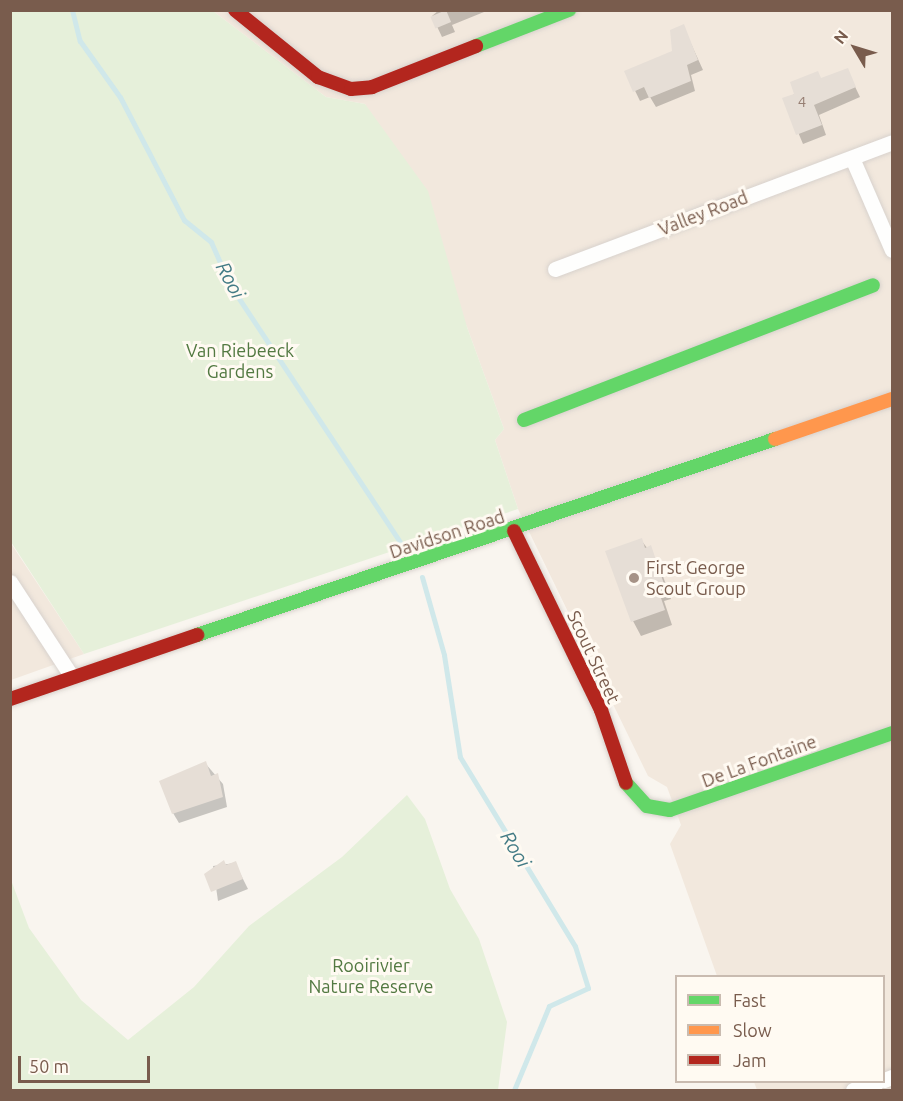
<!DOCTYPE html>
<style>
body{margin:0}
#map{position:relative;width:903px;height:1101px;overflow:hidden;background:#f9f5ef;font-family:Ubuntu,sans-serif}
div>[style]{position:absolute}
.residential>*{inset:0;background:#f2e8dd}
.green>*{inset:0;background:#e6f0da}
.shadow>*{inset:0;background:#0003}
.stream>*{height:5px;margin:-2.5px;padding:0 2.5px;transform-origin:2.5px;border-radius:2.5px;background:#d0e8ea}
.building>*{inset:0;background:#e6ded6;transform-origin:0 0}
.roads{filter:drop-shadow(0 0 2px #d8d2cd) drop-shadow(0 0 2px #d8d2cd)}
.street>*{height:15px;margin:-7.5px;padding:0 7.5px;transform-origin:7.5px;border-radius:7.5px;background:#fefefd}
.fast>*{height:14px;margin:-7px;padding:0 7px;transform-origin:7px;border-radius:7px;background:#63d668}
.slow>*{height:14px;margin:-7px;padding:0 7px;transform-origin:7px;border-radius:7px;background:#ff974d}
.jam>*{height:14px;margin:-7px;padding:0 7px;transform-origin:7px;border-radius:7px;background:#b3261e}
.dots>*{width:16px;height:16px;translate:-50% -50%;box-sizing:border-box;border:3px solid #fffaf2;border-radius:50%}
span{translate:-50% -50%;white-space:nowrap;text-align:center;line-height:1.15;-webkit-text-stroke:6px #fffaf2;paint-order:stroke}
.number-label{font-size:15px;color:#967e72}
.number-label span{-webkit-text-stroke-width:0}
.street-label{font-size:18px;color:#795c4d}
.park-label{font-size:18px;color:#527941}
.poi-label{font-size:18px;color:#795c4d}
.left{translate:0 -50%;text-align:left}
.water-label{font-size:20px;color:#437b85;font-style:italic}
.frame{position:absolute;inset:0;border:12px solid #795c4d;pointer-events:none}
.legend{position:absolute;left:675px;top:975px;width:210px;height:108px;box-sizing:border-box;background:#fffaf2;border:2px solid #c9bbb0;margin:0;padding:8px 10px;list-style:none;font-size:18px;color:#795c4d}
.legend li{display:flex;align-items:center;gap:12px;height:30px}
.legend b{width:30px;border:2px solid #c9bbb0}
.north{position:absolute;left:825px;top:18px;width:60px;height:60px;-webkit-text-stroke:4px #fffaf2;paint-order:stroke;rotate:308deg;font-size:16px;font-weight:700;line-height:24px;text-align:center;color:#795c4d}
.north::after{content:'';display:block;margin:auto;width:21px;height:27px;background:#795c4d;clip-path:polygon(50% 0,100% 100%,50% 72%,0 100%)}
.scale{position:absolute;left:18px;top:1056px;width:132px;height:27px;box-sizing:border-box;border:3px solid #795c4d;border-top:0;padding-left:8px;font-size:18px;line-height:21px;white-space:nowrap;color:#795c4d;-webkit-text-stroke:4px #fffaf2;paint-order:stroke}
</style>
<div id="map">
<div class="residential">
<div style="clip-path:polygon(213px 11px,892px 11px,892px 1090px,757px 1090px,754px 1082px,884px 1082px,884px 976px,717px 976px,670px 844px,681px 825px,667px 787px,648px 776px,518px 509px,495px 440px,504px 429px,467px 327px,365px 104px,326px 97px)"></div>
<div style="clip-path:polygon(10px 542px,84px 654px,11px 680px,10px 680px)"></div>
</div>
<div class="green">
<div style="clip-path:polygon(10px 11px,213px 11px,326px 97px,365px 104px,428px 191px,467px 327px,504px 429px,495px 440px,518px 509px,84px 654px,11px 542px)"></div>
<div style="clip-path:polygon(407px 795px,425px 819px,450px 889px,479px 939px,507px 1022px,498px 1090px,11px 1090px,11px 880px,29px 928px,81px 1000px,128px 1040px,194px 987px,249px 926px,342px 857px)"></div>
</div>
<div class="shadow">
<div style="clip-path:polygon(439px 10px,483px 10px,484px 12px,452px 25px,455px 32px,442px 37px,432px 16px)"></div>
<div style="clip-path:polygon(683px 26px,703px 70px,691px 75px,695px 91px,656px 107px,650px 97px,640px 101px,626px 72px,673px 52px)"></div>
<div style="clip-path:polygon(847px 70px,860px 97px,819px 115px,826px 135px,803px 144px,784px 99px)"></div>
<div style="clip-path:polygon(641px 540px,658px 562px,671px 599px,664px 601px,672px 625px,641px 636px,633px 621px)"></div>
<div style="clip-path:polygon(205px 763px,223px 784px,227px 807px,179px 823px,173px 813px)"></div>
<div style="clip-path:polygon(235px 863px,248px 889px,218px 901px,213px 866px)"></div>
</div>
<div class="stream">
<div style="left:72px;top:10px;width:32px;rotate:76deg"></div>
<div style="left:80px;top:41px;width:69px;rotate:54.5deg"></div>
<div style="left:120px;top:97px;width:139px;rotate:62.5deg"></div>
<div style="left:184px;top:220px;width:35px;rotate:39deg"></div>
<div style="left:211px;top:242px;width:47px;rotate:66.2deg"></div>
<div style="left:230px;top:285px;width:313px;rotate:56.5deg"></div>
<div style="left:422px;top:577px;width:81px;rotate:74.2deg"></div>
<div style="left:444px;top:655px;width:103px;rotate:81.1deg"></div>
<div style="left:460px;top:757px;width:221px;rotate:58.7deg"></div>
<div style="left:575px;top:946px;width:44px;rotate:72.8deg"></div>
<div style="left:588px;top:988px;width:43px;rotate:155.2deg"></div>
<div style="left:549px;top:1006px;width:91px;rotate:112.6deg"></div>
</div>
<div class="building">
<div style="left:446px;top:10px;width:13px;height:17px;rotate:67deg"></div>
<div style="clip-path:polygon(684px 24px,698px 60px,687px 65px,691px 81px,649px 98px,644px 87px,633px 92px,624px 71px,672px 51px,670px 30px)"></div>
<div style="clip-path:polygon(848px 68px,856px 87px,814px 105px,822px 125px,796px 135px,782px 98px,794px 94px,790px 82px,818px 71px,821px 78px)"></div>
<div style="clip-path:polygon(642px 538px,645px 548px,651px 545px,664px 584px,657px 586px,665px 610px,631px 622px,605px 551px)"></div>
<div style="clip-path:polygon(206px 761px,211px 776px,218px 773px,223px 797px,172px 814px,159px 781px)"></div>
<div style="clip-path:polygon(224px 860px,226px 865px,236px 861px,243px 879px,211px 892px,204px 874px)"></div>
</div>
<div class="roads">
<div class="street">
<div style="left:852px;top:158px;width:100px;rotate:66.5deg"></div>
<div style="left:555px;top:269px;width:360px;rotate:-20.6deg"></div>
<div style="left:10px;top:582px;width:113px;rotate:56.9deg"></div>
<div style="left:884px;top:1080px;width:9px;rotate:-21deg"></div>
<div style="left:853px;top:1090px;width:25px;rotate:-18deg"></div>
</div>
<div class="fast">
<div style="left:476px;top:46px;width:100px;rotate:-21.2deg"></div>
<div style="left:524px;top:420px;width:374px;rotate:-21.1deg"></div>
<div style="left:197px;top:635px;width:610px;rotate:-18.73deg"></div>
<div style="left:626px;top:783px;width:31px;rotate:48deg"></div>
<div style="left:647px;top:806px;width:23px;rotate:10deg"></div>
<div style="left:670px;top:810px;width:235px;rotate:-19.1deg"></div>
</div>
<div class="slow">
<div style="left:775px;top:439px;width:124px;rotate:-18.9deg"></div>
</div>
<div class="jam">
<div style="left:235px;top:10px;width:107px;rotate:38.9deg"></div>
<div style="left:318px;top:77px;width:35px;rotate:20deg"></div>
<div style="left:351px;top:89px;width:21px;rotate:-5deg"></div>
<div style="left:372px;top:87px;width:112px;rotate:-21.5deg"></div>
<div style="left:514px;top:531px;width:199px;rotate:64.1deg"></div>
<div style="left:601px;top:710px;width:77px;rotate:71.1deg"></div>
<div style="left:10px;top:699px;width:198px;rotate:-18.9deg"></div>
</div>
</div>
<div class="dots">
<div style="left:634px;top:578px;background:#a69286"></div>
</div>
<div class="number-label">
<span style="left:802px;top:102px">4</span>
</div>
<div class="street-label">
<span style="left:703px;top:213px;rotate:-21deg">Valley Road</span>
<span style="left:447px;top:534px;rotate:-18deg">Davidson Road</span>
<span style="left:594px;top:657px;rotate:65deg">Scout Street</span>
<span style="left:759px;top:761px;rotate:-20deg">De La Fontaine</span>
</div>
<div class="park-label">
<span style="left:240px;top:361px">Van Riebeeck<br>Gardens</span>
<span style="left:371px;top:976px">Rooirivier<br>Nature Reserve</span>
</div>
<div class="poi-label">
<span class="left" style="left:646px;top:578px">First George<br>Scout Group</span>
</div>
<div class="water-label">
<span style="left:231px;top:280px;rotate:62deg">Rooi</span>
<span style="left:516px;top:849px;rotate:59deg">Rooi</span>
</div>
<div class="frame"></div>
<ul class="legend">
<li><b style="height:8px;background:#63d668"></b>Fast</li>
<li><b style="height:8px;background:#ff974d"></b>Slow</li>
<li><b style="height:8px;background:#b3261e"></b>Jam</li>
</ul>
<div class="north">N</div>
<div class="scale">50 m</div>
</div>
